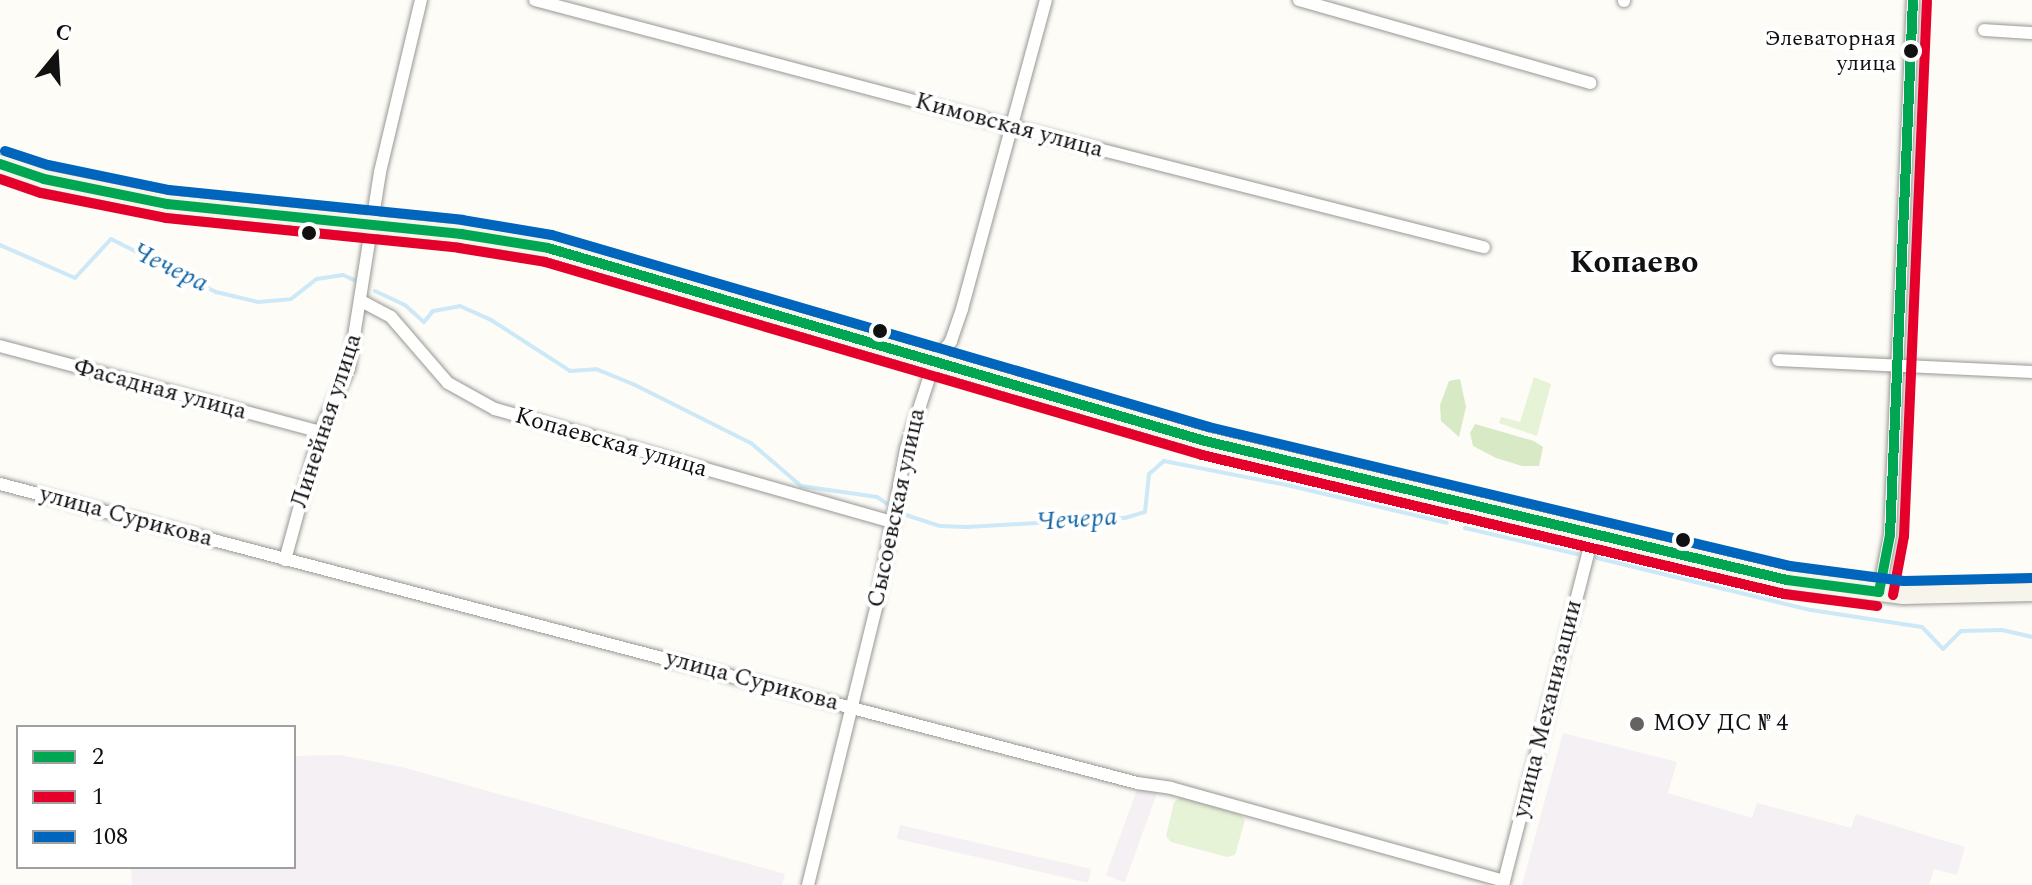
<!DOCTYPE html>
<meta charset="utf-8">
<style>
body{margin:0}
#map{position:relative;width:2032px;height:885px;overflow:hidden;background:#fdfcf7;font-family:Spectral,serif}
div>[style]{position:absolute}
.industrial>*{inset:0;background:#f5f0f3;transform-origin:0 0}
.green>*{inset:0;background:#e7f3d7}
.forest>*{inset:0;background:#d8eac5}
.stream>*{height:4px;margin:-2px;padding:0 2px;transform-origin:2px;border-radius:2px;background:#cde8f7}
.roads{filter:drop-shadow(0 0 2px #979795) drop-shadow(0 0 2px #979795)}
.street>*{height:12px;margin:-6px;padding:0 6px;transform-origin:6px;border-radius:6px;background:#fffffe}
.secondary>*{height:18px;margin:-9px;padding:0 9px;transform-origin:9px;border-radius:9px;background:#f6f4eb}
.bus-1>*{height:10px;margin:-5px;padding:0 5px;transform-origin:5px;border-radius:5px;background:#00a651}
.bus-2>*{height:10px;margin:-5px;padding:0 5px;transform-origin:5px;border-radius:5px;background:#e4002b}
.bus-3>*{height:10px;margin:-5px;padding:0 5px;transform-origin:5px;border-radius:5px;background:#0065bd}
.dots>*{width:22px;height:22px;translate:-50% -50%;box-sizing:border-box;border:4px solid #fff;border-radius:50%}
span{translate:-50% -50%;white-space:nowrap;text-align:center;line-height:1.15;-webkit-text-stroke:8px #fff;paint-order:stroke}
.bus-label{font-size:22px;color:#111}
.right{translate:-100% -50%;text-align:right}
.street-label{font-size:24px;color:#111}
.poi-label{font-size:24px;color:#111}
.left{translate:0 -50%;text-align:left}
.water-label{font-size:26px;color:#1768a6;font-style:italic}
.district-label{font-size:32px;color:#111;font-weight:700}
.legend{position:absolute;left:16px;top:725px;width:280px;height:144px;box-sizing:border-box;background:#fff;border:2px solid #a0a0a0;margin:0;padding:10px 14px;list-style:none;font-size:24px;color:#111}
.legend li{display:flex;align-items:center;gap:16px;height:40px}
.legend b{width:40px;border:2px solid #a0a0a0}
.north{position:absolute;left:16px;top:16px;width:80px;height:80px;-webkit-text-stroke:6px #fff;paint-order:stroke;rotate:18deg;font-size:22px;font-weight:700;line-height:32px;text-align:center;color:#111}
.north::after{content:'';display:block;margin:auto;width:28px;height:36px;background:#111;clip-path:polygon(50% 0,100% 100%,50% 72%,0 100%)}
</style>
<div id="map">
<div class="industrial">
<div style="clip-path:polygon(1563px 733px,1677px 762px,1668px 793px,1752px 818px,1757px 803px,1851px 828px,1856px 814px,1965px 847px,1957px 875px,1934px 869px,1929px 885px,1522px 885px)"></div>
<div style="clip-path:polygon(340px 755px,402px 767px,785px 874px,782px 885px,132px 885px,131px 867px,294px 867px,294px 756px)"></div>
<div style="left:1138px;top:787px;width:20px;height:94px;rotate:20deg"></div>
<div style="left:900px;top:825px;width:196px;height:14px;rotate:13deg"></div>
</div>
<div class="green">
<div style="clip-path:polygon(1534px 377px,1551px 384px,1537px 436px,1499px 423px,1501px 417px,1520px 422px)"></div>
<div style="clip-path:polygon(1181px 797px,1239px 814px,1245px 820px,1235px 855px,1227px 857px,1171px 842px,1166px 836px,1174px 802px)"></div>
</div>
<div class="forest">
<div style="clip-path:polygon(1460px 379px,1466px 407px,1459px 437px,1441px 421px,1440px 405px,1449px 381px)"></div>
<div style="clip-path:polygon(1475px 424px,1534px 441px,1543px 447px,1539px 466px,1522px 466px,1496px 458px,1473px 446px,1470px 433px)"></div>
</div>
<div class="stream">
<div style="left:0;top:245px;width:82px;rotate:23.7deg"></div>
<div style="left:75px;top:278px;width:53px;rotate:-47.3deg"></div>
<div style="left:111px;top:239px;width:118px;rotate:26.8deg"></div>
<div style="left:216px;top:292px;width:43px;rotate:13.4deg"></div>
<div style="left:258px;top:302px;width:33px;rotate:-5deg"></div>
<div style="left:291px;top:299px;width:33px;rotate:-38deg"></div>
<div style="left:317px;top:279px;width:26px;rotate:-9deg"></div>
<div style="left:343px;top:275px;width:12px;rotate:24deg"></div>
<div style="left:375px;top:291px;width:33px;rotate:25deg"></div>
<div style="left:405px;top:305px;width:25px;rotate:42deg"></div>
<div style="left:424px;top:322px;width:14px;rotate:-51deg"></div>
<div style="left:433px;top:311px;width:27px;rotate:-10deg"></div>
<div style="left:460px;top:306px;width:34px;rotate:24deg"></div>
<div style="left:491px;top:320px;width:94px;rotate:32.8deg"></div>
<div style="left:570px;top:371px;width:26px;rotate:-4deg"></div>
<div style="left:596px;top:369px;width:42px;rotate:22.3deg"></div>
<div style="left:635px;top:385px;width:130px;rotate:26.6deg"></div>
<div style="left:751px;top:443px;width:66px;rotate:40.7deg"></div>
<div style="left:801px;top:486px;width:77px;rotate:8.2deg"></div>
<div style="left:877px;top:497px;width:11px;rotate:34deg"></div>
<div style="left:903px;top:514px;width:39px;rotate:18deg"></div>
<div style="left:940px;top:526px;width:27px;rotate:2deg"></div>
<div style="left:967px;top:527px;width:158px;rotate:-3.3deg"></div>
<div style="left:1125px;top:518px;width:21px;rotate:-17deg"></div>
<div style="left:1145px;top:512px;width:38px;rotate:-84deg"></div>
<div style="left:1149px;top:474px;width:20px;rotate:-41deg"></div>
<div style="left:1164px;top:461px;width:129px;rotate:11.1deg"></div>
<div style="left:1291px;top:486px;width:160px;rotate:13.3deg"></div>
<div style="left:1465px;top:528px;width:115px;rotate:13.1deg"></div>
<div style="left:1597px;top:558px;width:220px;rotate:13.7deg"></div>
<div style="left:1811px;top:610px;width:112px;rotate:8.7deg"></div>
<div style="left:1922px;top:627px;width:30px;rotate:46deg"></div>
<div style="left:1943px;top:649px;width:25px;rotate:-45deg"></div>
<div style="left:1961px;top:631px;width:41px;rotate:-1.4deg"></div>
<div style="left:2002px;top:630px;width:31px;rotate:13deg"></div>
</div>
<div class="roads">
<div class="street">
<div style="left:535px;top:0;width:494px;rotate:14.9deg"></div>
<div style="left:1012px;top:127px;width:487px;rotate:14.3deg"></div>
<div style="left:1299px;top:0;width:303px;rotate:15.9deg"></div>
<div style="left:1624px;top:1px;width:1px;rotate:-90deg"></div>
<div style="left:1984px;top:30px;width:48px;rotate:3.6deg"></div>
<div style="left:363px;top:302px;width:32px;rotate:28deg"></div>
<div style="left:391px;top:317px;width:87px;rotate:49.2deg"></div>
<div style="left:448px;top:383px;width:54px;rotate:29deg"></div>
<div style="left:495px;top:409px;width:415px;rotate:15.9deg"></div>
<div style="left:0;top:346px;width:331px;rotate:15deg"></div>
<div style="left:1778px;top:360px;width:254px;rotate:2.7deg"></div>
<div style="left:0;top:484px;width:1176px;rotate:14.73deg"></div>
<div style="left:1137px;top:783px;width:34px;rotate:8deg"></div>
<div style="left:1171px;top:788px;width:346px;rotate:15.6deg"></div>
<div style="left:285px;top:560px;width:133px;rotate:-74.7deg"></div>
<div style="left:320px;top:432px;width:70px;rotate:-65.6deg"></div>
<div style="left:349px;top:368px;width:198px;rotate:-81deg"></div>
<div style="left:380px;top:172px;width:177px;rotate:-76.6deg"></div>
<div style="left:1879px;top:592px;width:58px;rotate:-79.1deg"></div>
<div style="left:1890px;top:535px;width:535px;rotate:-87.54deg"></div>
<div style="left:808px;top:885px;width:285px;rotate:-76.2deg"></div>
<div style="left:876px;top:608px;width:162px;rotate:-79.3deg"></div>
<div style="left:906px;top:449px;width:90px;rotate:-72deg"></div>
<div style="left:934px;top:363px;width:28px;rotate:-52deg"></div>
<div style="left:951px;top:341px;width:34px;rotate:-71deg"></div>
<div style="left:962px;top:309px;width:320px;rotate:-74.8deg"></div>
<div style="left:1503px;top:885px;width:362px;rotate:-75.6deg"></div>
</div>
<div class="secondary">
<div style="left:0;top:164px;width:46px;rotate:18.8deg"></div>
<div style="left:44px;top:179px;width:126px;rotate:11.5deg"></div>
<div style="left:167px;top:204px;width:296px;rotate:5.8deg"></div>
<div style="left:461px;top:234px;width:88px;rotate:9.1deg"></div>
<div style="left:548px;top:248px;width:685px;rotate:16.37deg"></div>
<div style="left:1205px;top:441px;width:598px;rotate:13.43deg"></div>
<div style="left:1787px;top:580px;width:117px;rotate:7.4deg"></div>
<div style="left:1903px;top:595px;width:129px;rotate:-1.3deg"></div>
</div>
</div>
<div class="bus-1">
<div style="left:0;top:164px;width:46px;rotate:18.8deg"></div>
<div style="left:44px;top:179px;width:126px;rotate:11.5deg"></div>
<div style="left:167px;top:204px;width:296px;rotate:5.8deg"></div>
<div style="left:461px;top:234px;width:88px;rotate:9.1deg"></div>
<div style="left:548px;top:248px;width:685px;rotate:16.37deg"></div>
<div style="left:1205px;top:441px;width:598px;rotate:13.43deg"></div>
<div style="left:1787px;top:580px;width:93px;rotate:7.4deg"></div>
<div style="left:1879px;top:592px;width:58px;rotate:-79.1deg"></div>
<div style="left:1890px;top:535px;width:535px;rotate:-87.54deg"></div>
</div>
<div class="bus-2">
<div style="left:0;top:179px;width:43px;rotate:18.9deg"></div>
<div style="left:41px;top:193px;width:127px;rotate:11.3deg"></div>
<div style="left:166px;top:218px;width:295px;rotate:5.8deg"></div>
<div style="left:459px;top:248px;width:87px;rotate:9.2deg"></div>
<div style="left:545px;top:262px;width:685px;rotate:16.37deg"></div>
<div style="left:1202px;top:455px;width:598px;rotate:13.43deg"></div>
<div style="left:1784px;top:594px;width:94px;rotate:7.4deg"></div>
<div style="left:1893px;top:595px;width:60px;rotate:-79.4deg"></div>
<div style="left:1904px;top:536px;width:535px;rotate:-87.54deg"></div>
</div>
<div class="bus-3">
<div style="left:5px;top:151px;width:45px;rotate:18deg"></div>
<div style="left:48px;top:165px;width:124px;rotate:11.7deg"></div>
<div style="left:169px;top:190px;width:295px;rotate:5.8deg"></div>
<div style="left:462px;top:220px;width:91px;rotate:9.5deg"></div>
<div style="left:552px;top:235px;width:684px;rotate:16.29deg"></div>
<div style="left:1209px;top:427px;width:597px;rotate:13.45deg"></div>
<div style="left:1790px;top:566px;width:115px;rotate:7.5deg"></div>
<div style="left:1904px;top:581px;width:128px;rotate:-1.3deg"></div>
</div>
<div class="dots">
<div style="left:1911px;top:51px;background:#111"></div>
<div style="left:309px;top:233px;background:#111"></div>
<div style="left:880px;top:331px;background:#111"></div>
<div style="left:1683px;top:540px;background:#111"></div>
<div style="left:1637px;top:724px;background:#646362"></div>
</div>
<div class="bus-label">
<span class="right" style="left:1896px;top:51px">Элеваторная<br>улица</span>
</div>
<div class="street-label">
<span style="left:1009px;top:126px;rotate:15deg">Кимовская улица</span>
<span style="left:160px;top:390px;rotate:15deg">Фасадная улица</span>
<span style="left:327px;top:421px;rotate:-72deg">Линейная улица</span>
<span style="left:611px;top:443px;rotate:16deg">Копаевская улица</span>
<span style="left:897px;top:508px;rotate:-78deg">Сысоевская улица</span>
<span style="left:126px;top:517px;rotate:15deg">улица Сурикова</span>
<span style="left:752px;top:681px;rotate:15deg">улица Сурикова</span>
<span style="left:1548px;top:709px;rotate:-76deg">улица Механизации</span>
</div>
<div class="poi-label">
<span class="left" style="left:1653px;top:724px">МОУ ДС № 4</span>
</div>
<div class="water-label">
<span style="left:170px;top:268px;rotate:26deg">Чечера</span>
<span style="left:1077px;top:520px;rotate:-4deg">Чечера</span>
</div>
<div class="district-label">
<span style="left:1634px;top:263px">Копаево</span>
</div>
<ul class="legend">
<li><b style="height:10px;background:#00a651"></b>2</li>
<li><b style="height:10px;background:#e4002b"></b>1</li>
<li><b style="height:10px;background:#0065bd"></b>108</li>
</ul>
<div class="north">С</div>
</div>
